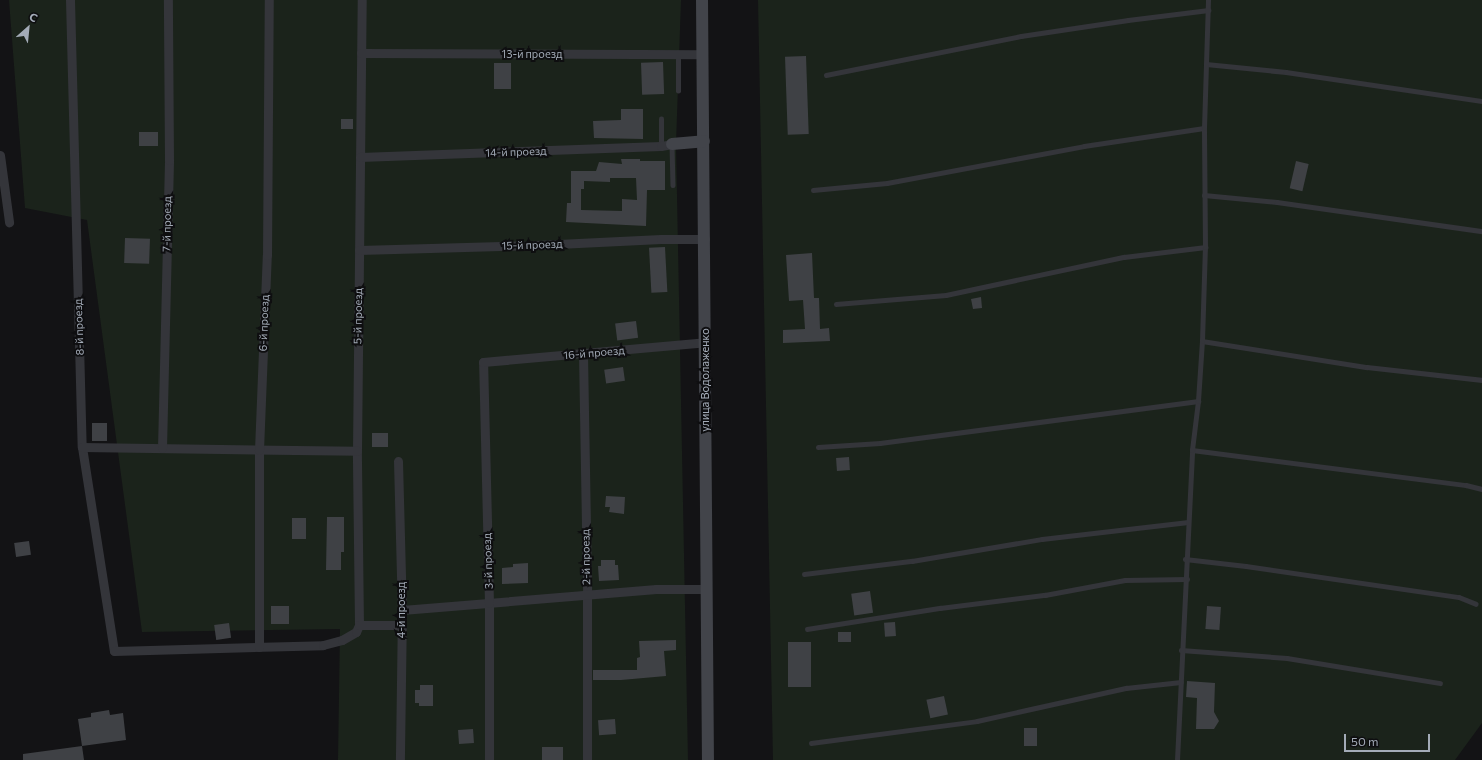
<!DOCTYPE html>
<meta charset="utf-8">
<style>
body{margin:0}
#map{position:relative;width:1482px;height:760px;overflow:hidden;background:#131315;font-family:Commissioner,sans-serif}
div>[style]{position:absolute}
.green>*{inset:0;background:#1b231b}
.building>*{inset:0;background:#3f4145;transform-origin:0 0}
.service>*{height:4.5px;margin:-2.25px;padding:0 2.25px;transform-origin:2.25px;border-radius:2.25px;background:#34353a}
.minor>*{height:9px;margin:-4.5px;padding:0 4.5px;transform-origin:4.5px;border-radius:4.5px;background:#34353a}
.secondary>*{height:12px;margin:-6px;padding:0 6px;transform-origin:6px;border-radius:6px;background:#42444a}
span{translate:-50% -50%;white-space:nowrap;text-align:center;line-height:1.15;-webkit-text-stroke:4px #0e0e10;paint-order:stroke}
.street-label{font-size:11px;color:#a3abb7}
.north{position:absolute;left:8px;top:8px;width:40px;height:40px;-webkit-text-stroke:3px #0e0e10;paint-order:stroke;rotate:27deg;font-size:11px;font-weight:700;line-height:16px;text-align:center;color:#a3abb7}
.north::after{content:'';display:block;margin:auto;width:14px;height:18px;background:#a3abb7;clip-path:polygon(50% 0,100% 100%,50% 72%,0 100%)}
.scale{position:absolute;left:1344px;top:734px;width:86px;height:18px;box-sizing:border-box;border:2px solid #a3abb7;border-top:0;padding-left:5px;font-size:12px;line-height:14px;white-space:nowrap;color:#a3abb7;-webkit-text-stroke:3px #0e0e10;paint-order:stroke}
</style>
<div id="map">
<div class="green">
<div style="clip-path:polygon(9px 0,681px 0,676px 144px,688px 760px,338px 760px,340px 629px,142px 632px,87px 220px,25px 208px)"></div>
<div style="clip-path:polygon(758px 0,1482px 0,1482px 723px,1455px 760px,773px 760px)"></div>
</div>
<div class="building">
<div style="left:806px;top:56px;width:78px;height:21px;rotate:88deg"></div>
<div style="left:663px;top:62px;width:32px;height:22px;rotate:88deg"></div>
<div style="left:494px;top:63px;width:17px;height:26px"></div>
<div style="clip-path:polygon(621px 109px,643px 109px,643px 139px,594px 138px,593px 121px,621px 120px)"></div>
<div style="left:341px;top:119px;width:12px;height:10px"></div>
<div style="left:139px;top:132px;width:19px;height:14px"></div>
<div style="clip-path:polygon(evenodd,621px 159px,640px 159px,640px 161px,665px 161px,665px 190px,647px 190px,646px 226px,566px 222px,567px 203px,571px 203px,571px 171px,596px 171px,599px 162px,622px 164px,621px 159px,610px 178px,636px 178px,637px 200px,622px 199px,622px 211px,581px 210px,581px 189px,584px 189px,584px 181px,610px 182px,610px 178px)"></div>
<div style="left:1296px;top:161px;width:13px;height:28px;rotate:13deg"></div>
<div style="left:125px;top:238px;width:25px;height:25px;rotate:2deg"></div>
<div style="left:665px;top:247px;width:45px;height:16px;rotate:87deg"></div>
<div style="clip-path:polygon(812px 253px,814px 298px,819px 298px,820px 329px,829px 328px,830px 341px,783px 343px,783px 330px,805px 329px,803px 300px,789px 301px,786px 255px)"></div>
<div style="clip-path:polygon(981px 297px,982px 308px,973px 309px,971px 299px)"></div>
<div style="left:636px;top:321px;width:17px;height:21px;rotate:83deg"></div>
<div style="left:623px;top:367px;width:14px;height:19px;rotate:82deg"></div>
<div style="left:92px;top:423px;width:15px;height:18px"></div>
<div style="left:372px;top:433px;width:16px;height:14px"></div>
<div style="left:849px;top:457px;width:13px;height:13px;rotate:86deg"></div>
<div style="clip-path:polygon(606px 496px,625px 497px,624px 514px,609px 512px,610px 507px,605px 507px)"></div>
<div style="clip-path:polygon(327px 517px,344px 517px,344px 552px,341px 552px,341px 570px,326px 570px)"></div>
<div style="left:292px;top:518px;width:14px;height:21px"></div>
<div style="left:29px;top:541px;width:14px;height:15px;rotate:82deg"></div>
<div style="clip-path:polygon(601px 560px,615px 560px,615px 565px,618px 565px,619px 580px,599px 581px,598px 566px,601px 566px)"></div>
<div style="clip-path:polygon(528px 563px,528px 583px,502px 584px,502px 568px,513px 567px,513px 564px)"></div>
<div style="left:870px;top:591px;width:22px;height:19px;rotate:82deg"></div>
<div style="left:271px;top:606px;width:18px;height:18px"></div>
<div style="left:1207px;top:606px;width:14px;height:23px;rotate:4deg"></div>
<div style="left:895px;top:622px;width:14px;height:11px;rotate:86deg"></div>
<div style="left:229px;top:623px;width:15px;height:15px;rotate:82deg"></div>
<div style="left:851px;top:632px;width:10px;height:13px;rotate:90deg"></div>
<div style="clip-path:polygon(676px 640px,676px 650px,664px 651px,666px 676px,621px 680px,593px 680px,593px 670px,637px 670px,637px 658px,640px 657px,639px 641px)"></div>
<div style="left:788px;top:642px;width:23px;height:45px"></div>
<div style="clip-path:polygon(1187px 681px,1215px 683px,1214px 712px,1219px 721px,1214px 729px,1196px 729px,1197px 698px,1186px 697px)"></div>
<div style="clip-path:polygon(420px 685px,433px 685px,433px 706px,419px 706px,419px 703px,415px 703px,415px 690px,420px 690px)"></div>
<div style="left:944px;top:696px;width:19px;height:18px;rotate:78deg"></div>
<div style="clip-path:polygon(109px 710px,110px 715px,123px 713px,126px 740px,82px 746px,78px 719px,91px 717px,91px 713px)"></div>
<div style="left:615px;top:719px;width:15px;height:17px;rotate:86deg"></div>
<div style="left:1024px;top:728px;width:13px;height:18px"></div>
<div style="left:473px;top:729px;width:14px;height:15px;rotate:86deg"></div>
<div style="clip-path:polygon(82px 746px,84px 760px,23px 760px,23px 754px)"></div>
<div style="left:542px;top:747px;width:21px;height:13px"></div>
</div>
<div class="service">
<div style="left:1206px;top:64px;width:80px;rotate:5.7deg"></div>
<div style="left:1286px;top:72px;width:198px;rotate:8.4deg"></div>
<div style="left:826px;top:75px;width:199px;rotate:-11.3deg"></div>
<div style="left:1021px;top:36px;width:108px;rotate:-8.5deg"></div>
<div style="left:1128px;top:20px;width:81px;rotate:-7.1deg"></div>
<div style="left:678px;top:91px;width:37px;rotate:-90deg"></div>
<div style="left:672px;top:145px;width:40px;rotate:88.6deg"></div>
<div style="left:661px;top:146px;width:27px;rotate:-90deg"></div>
<div style="left:813px;top:190px;width:74px;rotate:-5.4deg"></div>
<div style="left:887px;top:183px;width:200px;rotate:-10.6deg"></div>
<div style="left:1084px;top:146px;width:121px;rotate:-8.5deg"></div>
<div style="left:1204px;top:195px;width:73px;rotate:5.5deg"></div>
<div style="left:1277px;top:202px;width:207px;rotate:8.1deg"></div>
<div style="left:836px;top:304px;width:110px;rotate:-4.7deg"></div>
<div style="left:946px;top:295px;width:182px;rotate:-12.1deg"></div>
<div style="left:1124px;top:257px;width:82px;rotate:-7deg"></div>
<div style="left:1202px;top:341px;width:167px;rotate:9deg"></div>
<div style="left:1367px;top:367px;width:116px;rotate:6.4deg"></div>
<div style="left:818px;top:447px;width:62px;rotate:-3.7deg"></div>
<div style="left:880px;top:443px;width:321px;rotate:-7.5deg"></div>
<div style="left:1192px;top:450px;width:276px;rotate:7.3deg"></div>
<div style="left:1466px;top:485px;width:16px;rotate:14deg"></div>
<div style="left:1185px;top:559px;width:61px;rotate:6.5deg"></div>
<div style="left:1246px;top:566px;width:215px;rotate:8.3deg"></div>
<div style="left:1459px;top:597px;width:18px;rotate:22deg"></div>
<div style="left:804px;top:574px;width:109px;rotate:-6.9deg"></div>
<div style="left:912px;top:561px;width:132px;rotate:-9.6deg"></div>
<div style="left:1042px;top:539px;width:147px;rotate:-6.6deg"></div>
<div style="left:807px;top:629px;width:135px;rotate:-9deg"></div>
<div style="left:940px;top:608px;width:106px;rotate:-7.1deg"></div>
<div style="left:1045px;top:595px;width:81px;rotate:-10.6deg"></div>
<div style="left:1125px;top:580px;width:62px;rotate:-0.9deg"></div>
<div style="left:1181px;top:650px;width:106px;rotate:4.3deg"></div>
<div style="left:1287px;top:658px;width:155px;rotate:9.3deg"></div>
<div style="left:811px;top:743px;width:167px;rotate:-7.5deg"></div>
<div style="left:977px;top:721px;width:153px;rotate:-12.5deg"></div>
<div style="left:1126px;top:688px;width:55px;rotate:-6.2deg"></div>
<div style="left:1177px;top:760px;width:310px;rotate:-87.2deg"></div>
<div style="left:1192px;top:450px;width:49px;rotate:-83deg"></div>
<div style="left:1198px;top:401px;width:60px;rotate:-86.2deg"></div>
<div style="left:1202px;top:341px;width:94px;rotate:-88.2deg"></div>
<div style="left:1205px;top:247px;width:119px;rotate:-90.5deg"></div>
<div style="left:1204px;top:128px;width:128px;rotate:-88.2deg"></div>
</div>
<div class="minor">
<div style="left:70px;top:0;width:447px;rotate:88.5deg"></div>
<div style="left:82px;top:447px;width:206px;rotate:81.1deg"></div>
<div style="left:114px;top:651px;width:209px;rotate:-1.6deg"></div>
<div style="left:323px;top:645px;width:20px;rotate:-15deg"></div>
<div style="left:342px;top:640px;width:16px;rotate:-30deg"></div>
<div style="left:356px;top:632px;width:8px;rotate:-67deg"></div>
<div style="left:359px;top:625px;width:174px;rotate:-90.7deg"></div>
<div style="left:357px;top:451px;width:451px;rotate:-89.4deg"></div>
<div style="left:361px;top:53px;width:342px;rotate:0.2deg"></div>
<div style="left:0;top:155px;width:68px;rotate:82.3deg"></div>
<div style="left:360px;top:157px;width:301px;rotate:-2.1deg"></div>
<div style="left:661px;top:146px;width:11px;rotate:-10deg"></div>
<div style="left:359px;top:250px;width:178px;rotate:-1.6deg"></div>
<div style="left:537px;top:245px;width:124px;rotate:-2.8deg"></div>
<div style="left:661px;top:239px;width:44px"></div>
<div style="left:583px;top:354px;width:240px;rotate:89deg"></div>
<div style="left:587px;top:594px;width:166px;rotate:90deg"></div>
<div style="left:82px;top:447px;width:275px;rotate:0.8deg"></div>
<div style="left:162px;top:448px;width:288px;rotate:-88.6deg"></div>
<div style="left:169px;top:160px;width:160px;rotate:-90.4deg"></div>
<div style="left:398px;top:461px;width:149px;rotate:88.5deg"></div>
<div style="left:402px;top:610px;width:150px;rotate:90.8deg"></div>
<div style="left:402px;top:610px;width:255px;rotate:-4.7deg"></div>
<div style="left:656px;top:589px;width:50px"></div>
<div style="left:359px;top:625px;width:42px"></div>
<div style="left:259px;top:647px;width:197px;rotate:-90deg"></div>
<div style="left:259px;top:450px;width:195px;rotate:-87.7deg"></div>
<div style="left:267px;top:255px;width:255px;rotate:-89.6deg"></div>
<div style="left:489px;top:760px;width:157px;rotate:-90deg"></div>
<div style="left:489px;top:603px;width:241px;rotate:-91.4deg"></div>
<div style="left:483px;top:362px;width:223px;rotate:-5.1deg"></div>
</div>
<div class="secondary">
<div style="left:702px;top:0;width:760px;rotate:89.55deg"></div>
<div style="left:672px;top:144px;width:32px;rotate:-5deg"></div>
</div>
<div class="street-label">
<span style="left:532px;top:54px">13-й проезд</span>
<span style="left:516px;top:152px;rotate:-2deg">14-й проезд</span>
<span style="left:167px;top:224px;rotate:-89deg">7-й проезд</span>
<span style="left:532px;top:245px;rotate:-2deg">15-й проезд</span>
<span style="left:358px;top:316px;rotate:-89deg">5-й проезд</span>
<span style="left:264px;top:323px;rotate:-88deg">6-й проезд</span>
<span style="left:79px;top:327px;rotate:-92deg">8-й проезд</span>
<span style="left:594px;top:353px;rotate:-5deg">16-й проезд</span>
<span style="left:705px;top:380px;rotate:-90deg">улица Водолаженко</span>
<span style="left:586px;top:557px;rotate:-91deg">2-й проезд</span>
<span style="left:488px;top:561px;rotate:-92deg">3-й проезд</span>
<span style="left:401px;top:610px;rotate:-90deg">4-й проезд</span>
</div>
<div class="north">С</div>
<div class="scale">50 m</div>
</div>
